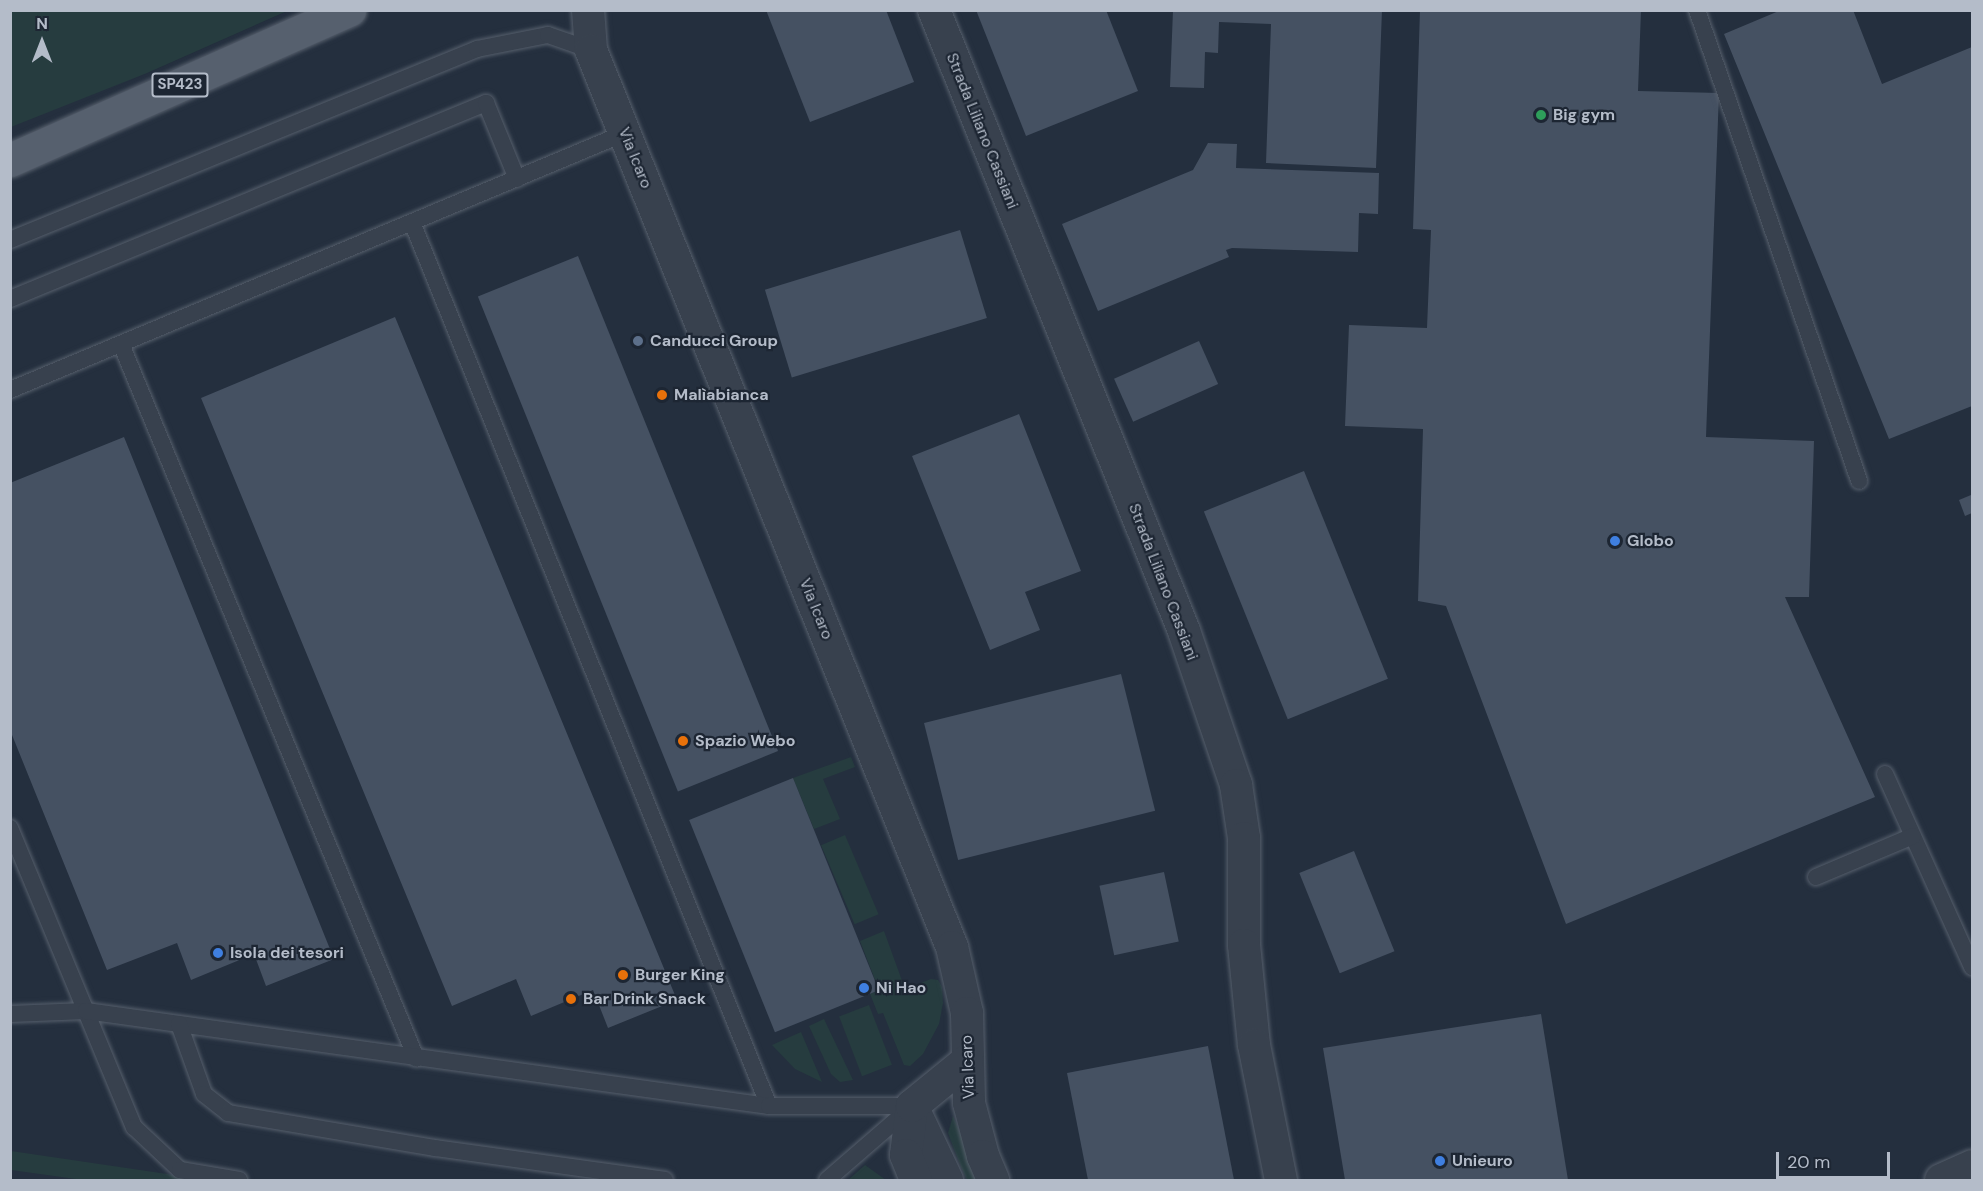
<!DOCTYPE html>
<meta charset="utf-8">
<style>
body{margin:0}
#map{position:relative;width:1983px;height:1191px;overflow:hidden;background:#242f3e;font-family:"DM Sans",sans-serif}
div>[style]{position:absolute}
.green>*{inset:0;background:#263c3f;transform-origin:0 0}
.building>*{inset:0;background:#455162;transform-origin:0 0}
.roads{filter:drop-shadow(0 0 2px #565f6c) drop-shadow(0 0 2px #565f6c)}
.service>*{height:16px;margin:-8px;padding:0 8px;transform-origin:8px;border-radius:8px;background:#38414e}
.minor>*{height:32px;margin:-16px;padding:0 16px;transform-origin:16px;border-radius:16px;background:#38414e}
.primary>*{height:33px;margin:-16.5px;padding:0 16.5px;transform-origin:16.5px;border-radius:16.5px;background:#56606e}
.dots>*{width:16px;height:16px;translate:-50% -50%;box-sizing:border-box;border:3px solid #1d2633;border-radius:50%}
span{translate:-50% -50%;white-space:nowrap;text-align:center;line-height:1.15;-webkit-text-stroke:4.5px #1d2633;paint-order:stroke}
.shield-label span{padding:2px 4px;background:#1d2633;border:2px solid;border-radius:4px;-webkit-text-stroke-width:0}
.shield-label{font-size:15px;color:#b4bcc9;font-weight:700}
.poi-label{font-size:16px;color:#b4bcc9;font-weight:700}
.left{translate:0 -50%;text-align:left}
.street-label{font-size:16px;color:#b4bcc9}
.frame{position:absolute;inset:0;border:12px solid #b4bcc9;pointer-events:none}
.north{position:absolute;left:12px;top:12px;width:60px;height:60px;-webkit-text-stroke:4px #1d2633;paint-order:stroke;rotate:0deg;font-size:16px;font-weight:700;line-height:24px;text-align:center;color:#b4bcc9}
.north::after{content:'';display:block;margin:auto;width:21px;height:27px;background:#b4bcc9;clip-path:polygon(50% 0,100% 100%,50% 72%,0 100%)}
.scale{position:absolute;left:1776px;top:1152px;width:114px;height:27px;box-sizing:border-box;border:3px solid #b4bcc9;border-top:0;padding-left:8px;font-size:18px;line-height:21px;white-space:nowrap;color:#b4bcc9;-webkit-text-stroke:4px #1d2633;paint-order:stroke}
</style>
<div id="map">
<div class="green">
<div style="clip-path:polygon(11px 10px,287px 10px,287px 11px,147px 73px,11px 127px)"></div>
<div style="clip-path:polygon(851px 757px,855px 767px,823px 779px,840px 819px,814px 829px,793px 778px)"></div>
<div style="left:845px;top:835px;width:86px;height:26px;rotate:67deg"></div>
<div style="clip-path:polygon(884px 931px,905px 989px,931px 979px,938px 980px,942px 987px,943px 1003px,939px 1024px,923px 1054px,910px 1066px,904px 1065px,883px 1013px,878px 1014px,870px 994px,879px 990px,860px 941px)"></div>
<div style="left:869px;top:1005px;width:64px;height:32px;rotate:69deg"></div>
<div style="clip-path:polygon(824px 1019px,853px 1080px,840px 1082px,831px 1074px,809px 1026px)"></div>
<div style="clip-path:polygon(801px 1032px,822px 1082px,795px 1069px,772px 1045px)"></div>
<div style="clip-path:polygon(953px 1116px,981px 1180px,967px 1180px,961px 1167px,948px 1133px)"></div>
<div style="clip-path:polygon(11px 1151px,174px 1175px,208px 1180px,83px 1180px,11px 1170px)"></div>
<div style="clip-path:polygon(865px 1165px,886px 1180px,848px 1180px)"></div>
</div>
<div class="building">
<div style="clip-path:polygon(766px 10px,886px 10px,914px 82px,810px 122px)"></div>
<div style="clip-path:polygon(976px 10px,1106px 10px,1138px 91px,1026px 136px)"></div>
<div style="clip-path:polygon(1173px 10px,1382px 10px,1376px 168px,1266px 163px,1271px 24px,1219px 22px,1218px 53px,1205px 52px,1204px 88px,1170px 87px)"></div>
<div style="clip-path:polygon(1420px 10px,1641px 10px,1638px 91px,1719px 93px,1706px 437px,1814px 441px,1809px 597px,1785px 597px,1875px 797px,1566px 924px,1446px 606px,1418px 601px,1423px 429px,1345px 426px,1349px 325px,1427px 328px,1431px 230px,1413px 229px)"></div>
<div style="clip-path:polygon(1781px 10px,1853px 10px,1882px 84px,1972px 47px,1972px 406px,1889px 439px,1724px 34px)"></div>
<div style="clip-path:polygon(1208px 143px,1237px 144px,1236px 168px,1379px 173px,1378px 214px,1359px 213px,1358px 252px,1232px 248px,1226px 250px,1229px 257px,1098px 311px,1062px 224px,1193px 170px)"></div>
<div style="left:960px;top:230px;width:92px;height:204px;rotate:73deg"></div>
<div style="left:578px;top:256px;width:534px;height:108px;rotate:68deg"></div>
<div style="clip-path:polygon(395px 317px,677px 1000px,608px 1028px,593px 990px,531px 1016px,516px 979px,452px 1006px,201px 398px)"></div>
<div style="left:1199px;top:341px;width:47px;height:93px;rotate:66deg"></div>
<div style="clip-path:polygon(1019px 414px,1081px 571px,1025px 592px,1040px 630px,990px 650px,912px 456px)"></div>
<div style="clip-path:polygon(124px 437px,334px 959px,266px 986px,254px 954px,191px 980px,177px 943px,107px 970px,10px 730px,10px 483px)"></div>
<div style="left:1304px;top:471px;width:224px;height:108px;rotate:68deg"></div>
<div style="clip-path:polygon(1971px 495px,1972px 513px,1965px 516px,1959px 500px)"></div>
<div style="left:1121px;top:674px;width:141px;height:203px;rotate:76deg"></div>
<div style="left:793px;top:778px;width:229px;height:112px;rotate:68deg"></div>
<div style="left:1354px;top:851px;width:108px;height:59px;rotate:68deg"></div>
<div style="left:1164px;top:872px;width:71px;height:66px;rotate:78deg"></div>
<div style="clip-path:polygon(1541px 1014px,1568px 1180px,1345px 1180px,1323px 1048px)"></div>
<div style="clip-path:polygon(1208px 1046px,1234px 1180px,1088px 1180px,1067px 1073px)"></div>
</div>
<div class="roads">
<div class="service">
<div style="left:1697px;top:10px;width:498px;rotate:71deg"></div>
<div style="left:412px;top:222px;width:953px;rotate:68.01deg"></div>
<div style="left:10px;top:240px;width:505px;rotate:-22.24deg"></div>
<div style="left:477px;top:49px;width:72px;rotate:-11.2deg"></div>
<div style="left:548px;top:35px;width:46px;rotate:19.2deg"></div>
<div style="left:10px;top:299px;width:515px;rotate:-22.38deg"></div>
<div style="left:486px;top:103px;width:82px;rotate:67.8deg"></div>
<div style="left:121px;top:344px;width:773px;rotate:67.55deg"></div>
<div style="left:10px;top:390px;width:667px;rotate:-22.68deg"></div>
<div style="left:1885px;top:774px;width:212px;rotate:65.7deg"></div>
<div style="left:10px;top:828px;width:324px;rotate:67.5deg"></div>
<div style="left:134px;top:1127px;width:63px;rotate:43.1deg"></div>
<div style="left:180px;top:1170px;width:60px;rotate:9.6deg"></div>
<div style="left:1816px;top:877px;width:105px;rotate:-22.9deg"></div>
<div style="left:10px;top:1014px;width:76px;rotate:-2.3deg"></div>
<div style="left:86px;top:1011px;width:690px;rotate:7.92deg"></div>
<div style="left:769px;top:1106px;width:143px"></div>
<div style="left:179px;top:1024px;width:74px;rotate:70.3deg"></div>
<div style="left:204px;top:1094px;width:31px;rotate:38deg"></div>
<div style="left:228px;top:1113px;width:210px;rotate:9.6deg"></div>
<div style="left:435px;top:1148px;width:232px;rotate:7.9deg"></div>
<div style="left:827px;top:1180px;width:108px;rotate:-40.9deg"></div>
</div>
<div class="minor">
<div style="left:588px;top:10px;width:40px;rotate:85.7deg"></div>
<div style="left:591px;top:50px;width:967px;rotate:68.08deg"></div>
<div style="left:952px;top:947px;width:68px;rotate:77.2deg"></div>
<div style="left:967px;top:1013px;width:90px;rotate:88.7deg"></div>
<div style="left:969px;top:1103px;width:55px;rotate:75.2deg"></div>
<div style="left:983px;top:1156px;width:26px;rotate:67deg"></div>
<div style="left:934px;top:10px;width:669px;rotate:68.07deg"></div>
<div style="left:1184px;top:631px;width:163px;rotate:71.3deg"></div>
<div style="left:1236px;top:785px;width:54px;rotate:81.4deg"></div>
<div style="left:1244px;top:838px;width:107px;rotate:90deg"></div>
<div style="left:1244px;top:945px;width:100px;rotate:84.3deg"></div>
<div style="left:1254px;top:1045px;width:138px;rotate:78.7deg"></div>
<div style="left:912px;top:1106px;width:82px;rotate:64.7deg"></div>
<div style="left:912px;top:1106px;width:49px;rotate:97deg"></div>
<div style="left:906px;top:1155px;width:27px;rotate:68deg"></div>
<div style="left:912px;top:1106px;width:71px;rotate:-39.3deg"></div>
<div style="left:1941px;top:1180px;width:34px;rotate:-24deg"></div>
</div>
<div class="primary">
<div style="left:10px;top:160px;width:371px;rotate:-23.9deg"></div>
</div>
</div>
<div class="dots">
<div style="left:1541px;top:115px;background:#2e9e5b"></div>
<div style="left:638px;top:341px;background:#5c6f8a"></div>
<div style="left:662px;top:395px;background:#e8710a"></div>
<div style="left:1615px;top:541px;background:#3f7fe0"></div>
<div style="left:683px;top:741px;background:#e8710a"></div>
<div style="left:218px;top:953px;background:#3f7fe0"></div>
<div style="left:623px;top:975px;background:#e8710a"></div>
<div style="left:864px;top:988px;background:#3f7fe0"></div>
<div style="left:571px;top:999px;background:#e8710a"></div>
<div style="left:1440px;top:1161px;background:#3f7fe0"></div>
</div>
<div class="shield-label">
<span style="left:180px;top:85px">SP423</span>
</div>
<div class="poi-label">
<span class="left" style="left:1553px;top:115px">Big gym</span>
<span class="left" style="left:650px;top:341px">Canducci Group</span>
<span class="left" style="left:674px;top:395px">Malìabianca</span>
<span class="left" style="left:1627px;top:541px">Globo</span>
<span class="left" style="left:695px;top:741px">Spazio Webo</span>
<span class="left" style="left:230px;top:953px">Isola dei tesori</span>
<span class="left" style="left:635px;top:975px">Burger King</span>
<span class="left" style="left:876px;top:988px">Ni Hao</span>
<span class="left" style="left:583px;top:999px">Bar Drink Snack</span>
<span class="left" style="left:1452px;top:1161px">Unieuro</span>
</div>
<div class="street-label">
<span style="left:982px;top:131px;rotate:68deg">Strada Liliano Cassiani</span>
<span style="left:635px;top:158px;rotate:68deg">Via Icaro</span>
<span style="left:1163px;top:582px;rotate:69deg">Strada Liliano Cassiani</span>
<span style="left:816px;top:609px;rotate:68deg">Via Icaro</span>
<span style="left:968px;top:1067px;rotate:-92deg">Via Icaro</span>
</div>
<div class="frame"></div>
<div class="north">N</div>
<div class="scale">20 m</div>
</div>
